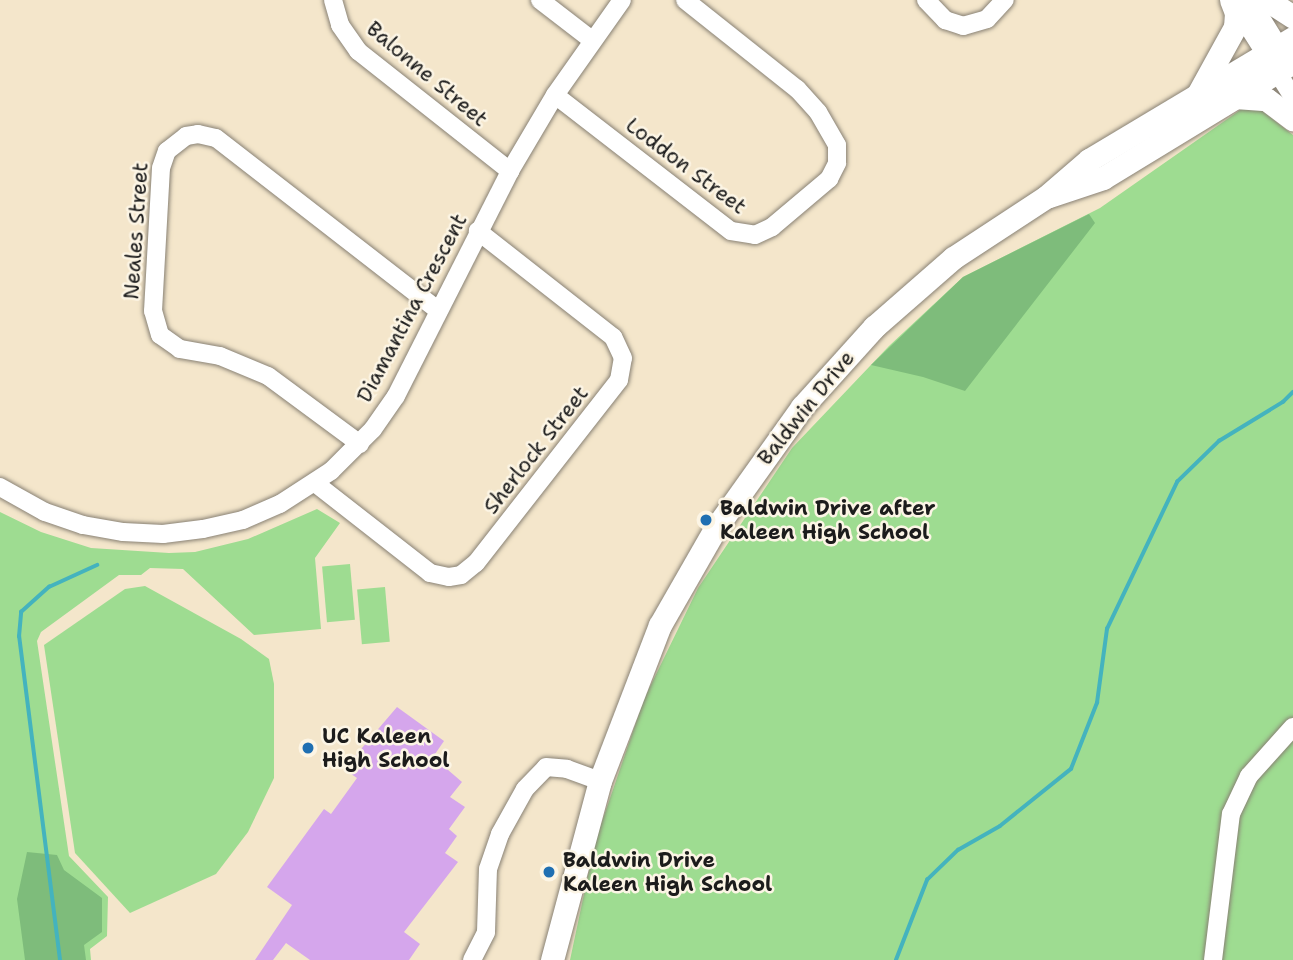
<!DOCTYPE html>
<style>
body{margin:0}
#map{position:relative;width:1293px;height:960px;overflow:hidden;background:#f4e6cb;font-family:"Shantell Sans",sans-serif}
div>[style]{position:absolute}
.green>*{inset:0;background:#9edc91;transform-origin:0 0}
.forest>*{inset:0;background:#7ebc7b}
.stream>*{height:3.5px;margin:-1.75px;padding:0 1.75px;transform-origin:1.75px;border-radius:1.75px;background:#44b3be}
.building>*{inset:0;background:#d5a6ec}
.roads{filter:drop-shadow(0 0 2px #888174) drop-shadow(0 0 2px #888174)}
.minor>*{height:18px;margin:-9px;padding:0 9px;transform-origin:9px;border-radius:9px;background:#fff}
.major>*{height:23px;margin:-11.5px;padding:0 11.5px;transform-origin:11.5px;border-radius:11.5px;background:#fff}
.dots>*{width:19px;height:19px;translate:-50% -50%;box-sizing:border-box;border:4px solid #fcf5e5;border-radius:50%}
span{translate:-50% -50%;white-space:nowrap;text-align:center;line-height:1.15;-webkit-text-stroke:5px #fcf5e5;paint-order:stroke}
.street-label{font-size:21px;color:#1c1c1c}
.poi-label{font-size:21px;color:#1c1c1c;font-weight:700}
.left{translate:0 -50%;text-align:left}
</style>
<div id="map">
<div class="green">
<div style="clip-path:polygon(1243px 108px,1261px 110px,1293px 135px,1293px 960px,570px 960px,595px 842px,644px 699px,698px 588px,792px 448px,889px 346px,963px 277px,1100px 208px)"></div>
<div style="clip-path:polygon(317px 509px,340px 523px,315px 558px,321px 629px,254px 635px,183px 569px,150px 568px,141px 575px,119px 575px,41px 632px,37px 641px,69px 856px,108px 897px,107px 936px,90px 949px,91px 960px,0 960px,0 512px,41px 532px,91px 548px,169px 553px,195px 552px,248px 539px)"></div>
<div style="left:350px;top:564px;width:56px;height:28px;rotate:85deg"></div>
<div style="clip-path:polygon(145px 586px,241px 639px,269px 659px,274px 684px,274px 778px,248px 832px,216px 874px,130px 913px,75px 853px,44px 645px,125px 589px)"></div>
<div style="left:385px;top:587px;width:55px;height:28px;rotate:85deg"></div>
</div>
<div class="forest">
<div style="clip-path:polygon(1089px 214px,1095px 223px,965px 391px,923px 377px,871px 365px,963px 277px)"></div>
<div style="clip-path:polygon(27px 852px,57px 855px,64px 870px,102px 898px,102px 932px,84px 945px,86px 960px,25px 960px,17px 899px)"></div>
</div>
<div class="stream">
<div style="left:60px;top:960px;width:326px;rotate:-97.2deg"></div>
<div style="left:19px;top:637px;width:25px;rotate:-85deg"></div>
<div style="left:21px;top:612px;width:38px;rotate:-42deg"></div>
<div style="left:49px;top:587px;width:53px;rotate:-24.6deg"></div>
<div style="left:896px;top:960px;width:86px;rotate:-68.8deg"></div>
<div style="left:927px;top:880px;width:43px;rotate:-44.1deg"></div>
<div style="left:958px;top:850px;width:48px;rotate:-29.7deg"></div>
<div style="left:1000px;top:826px;width:91px;rotate:-38.8deg"></div>
<div style="left:1071px;top:769px;width:71px;rotate:-68.5deg"></div>
<div style="left:1097px;top:703px;width:75px;rotate:-82.3deg"></div>
<div style="left:1107px;top:629px;width:163px;rotate:-64.5deg"></div>
<div style="left:1177px;top:482px;width:59px;rotate:-44.3deg"></div>
<div style="left:1219px;top:441px;width:75px;rotate:-31.4deg"></div>
<div style="left:1283px;top:402px;width:14px;rotate:-45deg"></div>
</div>
<div class="building">
<div style="clip-path:polygon(397px 707px,444px 741px,433px 757px,462px 782px,450px 797px,465px 807px,449px 829px,457px 836px,445px 853px,458px 862px,404px 932px,420px 944px,409px 960px,310px 960px,286px 943px,273px 960px,255px 960px,292px 905px,267px 887px,324px 809px,331px 814px,357px 778px,344px 769px)"></div>
</div>
<div class="roads">
<div class="minor">
<div style="left:333px;top:0;width:26px;rotate:74deg"></div>
<div style="left:340px;top:25px;width:32px;rotate:55deg"></div>
<div style="left:358px;top:51px;width:194px;rotate:38.3deg"></div>
<div style="left:540px;top:0;width:66px;rotate:37.6deg"></div>
<div style="left:926px;top:0;width:28px;rotate:46deg"></div>
<div style="left:945px;top:20px;width:19px;rotate:18deg"></div>
<div style="left:963px;top:26px;width:25px;rotate:-16deg"></div>
<div style="left:987px;top:19px;width:26px;rotate:-47deg"></div>
<div style="left:1250px;top:0;width:67px;rotate:58.4deg"></div>
<div style="left:1235px;top:6px;width:108px;rotate:57.5deg"></div>
<div style="left:555px;top:95px;width:222px;rotate:37.7deg"></div>
<div style="left:731px;top:231px;width:24px;rotate:9deg"></div>
<div style="left:755px;top:235px;width:19px;rotate:-25deg"></div>
<div style="left:772px;top:227px;width:75px;rotate:-40.1deg"></div>
<div style="left:829px;top:179px;width:18px;rotate:-63deg"></div>
<div style="left:837px;top:163px;width:18px;rotate:-90deg"></div>
<div style="left:837px;top:145px;width:38px;rotate:-120deg"></div>
<div style="left:818px;top:112px;width:31px;rotate:-132deg"></div>
<div style="left:797px;top:89px;width:143px;rotate:-141.5deg"></div>
<div style="left:360px;top:444px;width:114px;rotate:-143.5deg"></div>
<div style="left:268px;top:376px;width:52px;rotate:-157.4deg"></div>
<div style="left:220px;top:356px;width:41px;rotate:-170.1deg"></div>
<div style="left:180px;top:349px;width:24px;rotate:-145deg"></div>
<div style="left:160px;top:335px;width:25px;rotate:-106deg"></div>
<div style="left:153px;top:311px;width:143px;rotate:-86.8deg"></div>
<div style="left:161px;top:168px;width:18px;rotate:-71deg"></div>
<div style="left:167px;top:151px;width:24px;rotate:-38deg"></div>
<div style="left:186px;top:136px;width:12px;rotate:-9deg"></div>
<div style="left:198px;top:134px;width:18px;rotate:13deg"></div>
<div style="left:216px;top:138px;width:282px;rotate:37.8deg"></div>
<div style="left:315px;top:483px;width:146px;rotate:38deg"></div>
<div style="left:430px;top:573px;width:19px;rotate:12deg"></div>
<div style="left:449px;top:577px;width:12px;rotate:-9deg"></div>
<div style="left:461px;top:575px;width:19px;rotate:-39deg"></div>
<div style="left:476px;top:563px;width:232px;rotate:-52deg"></div>
<div style="left:619px;top:380px;width:22px;rotate:-80deg"></div>
<div style="left:623px;top:358px;width:23px;rotate:-115deg"></div>
<div style="left:613px;top:337px;width:172px;rotate:-141.9deg"></div>
<div style="left:0;top:487px;width:51px;rotate:29.1deg"></div>
<div style="left:45px;top:512px;width:40px;rotate:18.9deg"></div>
<div style="left:83px;top:525px;width:41px;rotate:9.9deg"></div>
<div style="left:123px;top:532px;width:40px;rotate:2.9deg"></div>
<div style="left:163px;top:534px;width:40px;rotate:-7.1deg"></div>
<div style="left:203px;top:529px;width:41px;rotate:-12.7deg"></div>
<div style="left:243px;top:520px;width:40px;rotate:-23.4deg"></div>
<div style="left:280px;top:504px;width:61px;rotate:-32.9deg"></div>
<div style="left:331px;top:471px;width:59px;rotate:-45deg"></div>
<div style="left:373px;top:429px;width:40px;rotate:-55.1deg"></div>
<div style="left:396px;top:396px;width:252px;rotate:-63.1deg"></div>
<div style="left:510px;top:171px;width:88px;rotate:-59.4deg"></div>
<div style="left:555px;top:95px;width:116px;rotate:-54.8deg"></div>
<div style="left:472px;top:960px;width:31px;rotate:-63deg"></div>
<div style="left:486px;top:932px;width:63px;rotate:-88.2deg"></div>
<div style="left:488px;top:869px;width:37px;rotate:-71deg"></div>
<div style="left:500px;top:834px;width:51px;rotate:-60.9deg"></div>
<div style="left:525px;top:789px;width:30px;rotate:-46deg"></div>
<div style="left:546px;top:767px;width:21px;rotate:5deg"></div>
<div style="left:567px;top:769px;width:35px;rotate:20deg"></div>
<div style="left:1213px;top:960px;width:147px;rotate:-83deg"></div>
<div style="left:1231px;top:814px;width:42px;rotate:-64.7deg"></div>
<div style="left:1249px;top:776px;width:66px;rotate:-48.1deg"></div>
</div>
<div class="major">
<div style="left:1267px;top:0;width:31px;rotate:33deg"></div>
<div style="left:1198px;top:94px;width:77px;rotate:-61.1deg"></div>
<div style="left:1235px;top:27px;width:14px;rotate:-86deg"></div>
<div style="left:1236px;top:13px;width:14px;rotate:-111deg"></div>
<div style="left:1235px;top:97px;width:31px;rotate:4deg"></div>
<div style="left:1266px;top:99px;width:34px;rotate:37deg"></div>
<div style="left:1049px;top:196px;width:57px;rotate:-18.4deg"></div>
<div style="left:1103px;top:178px;width:223px;rotate:-31.4deg"></div>
<div style="left:552px;top:960px;width:185px;rotate:-75deg"></div>
<div style="left:600px;top:781px;width:167px;rotate:-69deg"></div>
<div style="left:660px;top:625px;width:111px;rotate:-60.2deg"></div>
<div style="left:715px;top:529px;width:150px;rotate:-54.5deg"></div>
<div style="left:802px;top:407px;width:108px;rotate:-48deg"></div>
<div style="left:874px;top:327px;width:105px;rotate:-41.1deg"></div>
<div style="left:953px;top:258px;width:111px;rotate:-33.3deg"></div>
<div style="left:1046px;top:197px;width:57px;rotate:-40.7deg"></div>
<div style="left:1089px;top:160px;width:238px;rotate:-30.9deg"></div>
</div>
</div>
<div class="dots">
<div style="left:706px;top:520px;background:#1f6fb2"></div>
<div style="left:308px;top:748px;background:#1f6fb2"></div>
<div style="left:549px;top:872px;background:#1f6fb2"></div>
</div>
<div class="street-label">
<span style="left:427px;top:74px;rotate:40deg">Balonne Street</span>
<span style="left:686px;top:166px;rotate:37deg">Loddon Street</span>
<span style="left:136px;top:231px;rotate:-86deg">Neales Street</span>
<span style="left:412px;top:308px;rotate:-62deg">Diamantina Crescent</span>
<span style="left:806px;top:408px;rotate:-51deg">Baldwin Drive</span>
<span style="left:536px;top:450px;rotate:-52deg">Sherlock Street</span>
</div>
<div class="poi-label">
<span class="left" style="left:720px;top:520px">Baldwin Drive after<br>Kaleen High School</span>
<span class="left" style="left:322px;top:748px">UC Kaleen<br>High School</span>
<span class="left" style="left:563px;top:872px">Baldwin Drive<br>Kaleen High School</span>
</div>
</div>
